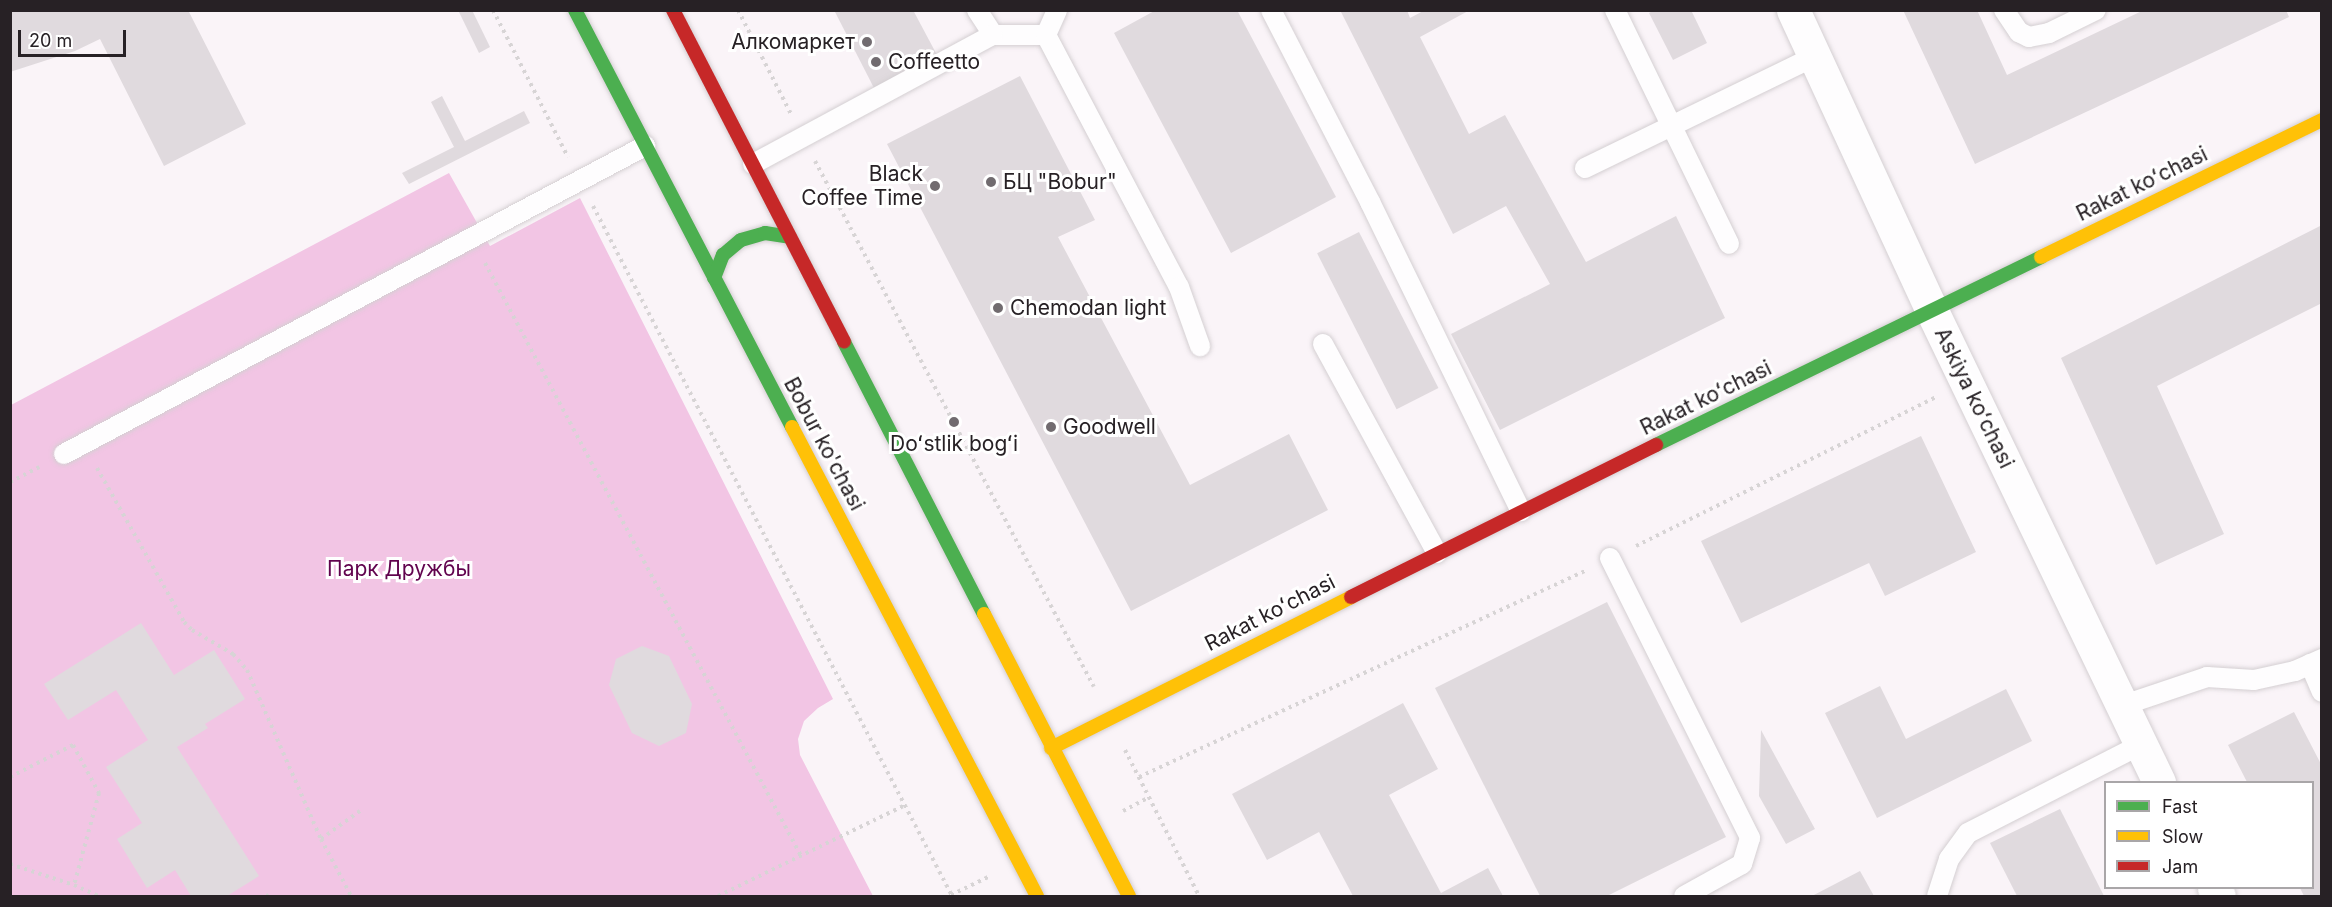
<!DOCTYPE html>
<meta charset="utf-8">
<style>
body{margin:0}
#map{position:relative;width:2332px;height:907px;overflow:hidden;background:#faf4f8;font-family:Inter,sans-serif}
div>[style]{position:absolute}
.forest>*{inset:0;background:#f2c5e4}
.building>*{inset:0;background:#e0dade;transform-origin:0 0}
.path>*{height:4px;margin-top:-2px;transform-origin:0;background:repeating-linear-gradient(90deg,#d7d4d5 0 3px,transparent 0 7.5px)}
.roads{filter:drop-shadow(0 0 2px #d4cfd2) drop-shadow(0 0 2px #d4cfd2)}
.lane>*{height:20px;margin:-10px;padding:0 10px;transform-origin:10px;border-radius:10px;background:#fefdfe}
.street>*{height:33px;margin:-16.5px;padding:0 16.5px;transform-origin:16.5px;border-radius:16.5px;background:#fefdfe}
.fast>*{height:14px;margin:-7px;padding:0 7px;transform-origin:7px;border-radius:7px;background:#4caf50}
.slow>*{height:14px;margin:-7px;padding:0 7px;transform-origin:7px;border-radius:7px;background:#ffc107}
.jam>*{height:14px;margin:-7px;padding:0 7px;transform-origin:7px;border-radius:7px;background:#c62828}
.dots>*{width:16px;height:16px;translate:-50% -50%;box-sizing:border-box;border:3px solid #fff;border-radius:50%}
span{translate:-50% -50%;white-space:nowrap;text-align:center;line-height:1.15;-webkit-text-stroke:6px #fff;paint-order:stroke}
.poi-label{font-size:21px;color:#272125}
.right{translate:-100% -50%;text-align:right}
.left{translate:0 -50%;text-align:left}
.street-label{font-size:21px;color:#272125}
.park-label{font-size:21px;color:#61034e}
.frame{position:absolute;inset:0;border:12px solid #272125;pointer-events:none}
.legend{position:absolute;left:2104px;top:781px;width:210px;height:108px;box-sizing:border-box;background:#fff;border:2px solid #a9a6a8;margin:0;padding:8px 10px;list-style:none;font-size:18px;color:#272125}
.legend li{display:flex;align-items:center;gap:12px;height:30px}
.legend b{width:30px;border:2px solid #a9a6a8}
.scale{position:absolute;left:18px;top:30px;width:108px;height:27px;box-sizing:border-box;border:3px solid #272125;border-top:0;padding-left:8px;font-size:18px;line-height:21px;white-space:nowrap;color:#272125;-webkit-text-stroke:4px #fff;paint-order:stroke}
</style>
<div id="map">
<div class="forest">
<div style="clip-path:polygon(449px 173px,490px 246px,580px 198px,833px 699px,818px 708px,804px 721px,798px 739px,800px 755px,873px 896px,11px 896px,11px 405px)"></div>
</div>
<div class="building">
<div style="clip-path:polygon(10px 10px,188px 10px,246px 124px,164px 166px,100px 39px,75px 51px,10px 72px)"></div>
<div style="clip-path:polygon(458px 10px,472px 10px,490px 47px,479px 53px)"></div>
<div style="clip-path:polygon(834px 10px,913px 10px,937px 55px,874px 88px)"></div>
<div style="clip-path:polygon(1156px 10px,1237px 10px,1336px 197px,1231px 253px,1114px 33px)"></div>
<div style="clip-path:polygon(1340px 10px,1407px 10px,1410px 18px,1425px 10px,1470px 10px,1420px 37px,1469px 134px,1505px 115px,1586px 262px,1676px 216px,1725px 318px,1500px 430px,1451px 334px,1550px 284px,1506px 206px,1453px 234px)"></div>
<div style="clip-path:polygon(1654px 10px,1691px 10px,1707px 43px,1673px 60px,1649px 13px)"></div>
<div style="clip-path:polygon(1903px 10px,1977px 10px,2007px 75px,2144px 10px,2286px 10px,2289px 17px,1975px 164px)"></div>
<div style="clip-path:polygon(1020px 76px,1095px 220px,1058px 237px,1190px 485px,1289px 434px,1328px 510px,1131px 611px,887px 144px)"></div>
<div style="clip-path:polygon(442px 96px,465px 141px,524px 111px,530px 123px,409px 184px,402px 173px,454px 147px,431px 102px)"></div>
<div style="clip-path:polygon(2322px 225px,2322px 303px,2157px 386px,2224px 534px,2156px 565px,2061px 358px)"></div>
<div style="left:1359px;top:232px;width:175px;height:47px;rotate:63deg"></div>
<div style="clip-path:polygon(1921px 436px,1976px 552px,1885px 596px,1869px 563px,1741px 623px,1701px 541px)"></div>
<div style="clip-path:polygon(1607px 602px,1726px 837px,1607px 896px,1540px 896px,1435px 688px)"></div>
<div style="clip-path:polygon(141px 623px,174px 675px,214px 650px,245px 699px,205px 724px,208px 728px,177px 747px,259px 876px,227px 896px,191px 896px,175px 870px,147px 888px,117px 839px,142px 823px,106px 767px,148px 740px,116px 690px,68px 720px,44px 684px)"></div>
<div style="clip-path:polygon(642px 646px,669px 656px,692px 704px,686px 733px,659px 746px,632px 733px,609px 685px,616px 659px)"></div>
<div style="clip-path:polygon(1880px 686px,1906px 739px,2006px 689px,2032px 741px,1877px 818px,1825px 713px)"></div>
<div style="clip-path:polygon(1403px 703px,1438px 769px,1389px 795px,1441px 893px,1488px 868px,1503px 896px,1353px 896px,1319px 832px,1267px 860px,1232px 794px)"></div>
<div style="clip-path:polygon(2294px 712px,2322px 766px,2322px 896px,2304px 896px,2300px 888px,2312px 888px,2312px 782px,2247px 782px,2228px 745px)"></div>
<div style="clip-path:polygon(1761px 730px,1815px 829px,1786px 844px,1759px 796px)"></div>
<div style="clip-path:polygon(2060px 809px,2104px 896px,2017px 896px,1990px 843px)"></div>
<div style="clip-path:polygon(1860px 871px,1874px 896px,1812px 896px)"></div>
</div>
<div class="path">
<div style="left:493px;top:10px;width:165px;rotate:63deg"></div>
<div style="left:738px;top:10px;width:117px;rotate:63deg"></div>
<div style="left:815px;top:161px;width:595px;rotate:62.06deg"></div>
<div style="left:593px;top:206px;width:778px;rotate:62.51deg"></div>
<div style="left:485px;top:263px;width:672px;rotate:61.95deg"></div>
<div style="left:97px;top:468px;width:177px;rotate:60.5deg"></div>
<div style="left:184px;top:622px;width:11px;rotate:45deg"></div>
<div style="left:192px;top:630px;width:48px;rotate:30.3deg"></div>
<div style="left:233px;top:654px;width:21px;rotate:49deg"></div>
<div style="left:247px;top:670px;width:184px;rotate:66.4deg"></div>
<div style="left:321px;top:839px;width:64px;rotate:62.2deg"></div>
<div style="left:10px;top:482px;width:33px;rotate:-27deg"></div>
<div style="left:1636px;top:546px;width:335px;rotate:-26.4deg"></div>
<div style="left:1125px;top:750px;width:164px;rotate:63.1deg"></div>
<div style="left:10px;top:777px;width:71px;rotate:-26.9deg"></div>
<div style="left:73px;top:745px;width:55px;rotate:61.6deg"></div>
<div style="left:99px;top:793px;width:95px;rotate:105.2deg"></div>
<div style="left:1139px;top:777px;width:493px;rotate:-24.8deg"></div>
<div style="left:1123px;top:811px;width:30px;rotate:-28deg"></div>
<div style="left:321px;top:839px;width:48px;rotate:-35.7deg"></div>
<div style="left:10px;top:864px;width:67px;rotate:18.2deg"></div>
<div style="left:74px;top:885px;width:27px;rotate:24deg"></div>
<div style="left:951px;top:895px;width:41px;rotate:-25.9deg"></div>
<div style="left:266px;top:896px;width:3px;rotate:-18deg"></div>
<div style="left:718px;top:896px;width:208px;rotate:-25.9deg"></div>
</div>
<div class="roads">
<div class="lane">
<div style="left:977px;top:10px;width:30px;rotate:57deg"></div>
<div style="left:993px;top:35px;width:53px"></div>
<div style="left:1046px;top:35px;width:285px;rotate:62.2deg"></div>
<div style="left:1179px;top:287px;width:63px;rotate:70.4deg"></div>
<div style="left:1271px;top:10px;width:216px;rotate:62.7deg"></div>
<div style="left:1370px;top:202px;width:344px;rotate:64deg"></div>
<div style="left:1615px;top:10px;width:260px;rotate:64deg"></div>
<div style="left:2004px;top:10px;width:27px;rotate:56deg"></div>
<div style="left:2019px;top:32px;width:11px;rotate:27deg"></div>
<div style="left:2029px;top:37px;width:20px;rotate:-11deg"></div>
<div style="left:2049px;top:33px;width:52px;rotate:-26.1deg"></div>
<div style="left:1046px;top:35px;width:27px;rotate:-66deg"></div>
<div style="left:753px;top:164px;width:272px;rotate:-28.3deg"></div>
<div style="left:1585px;top:168px;width:254px;rotate:-25.9deg"></div>
<div style="left:1323px;top:344px;width:238px;rotate:61.4deg"></div>
<div style="left:64px;top:454px;width:658px;rotate:-27.93deg"></div>
<div style="left:1610px;top:558px;width:313px;rotate:63.4deg"></div>
<div style="left:1750px;top:838px;width:27px;rotate:107deg"></div>
<div style="left:1742px;top:864px;width:66px;rotate:151.1deg"></div>
<div style="left:2310px;top:664px;width:30px;rotate:67deg"></div>
<div style="left:2121px;top:706px;width:91px;rotate:-18.6deg"></div>
<div style="left:2207px;top:677px;width:47px;rotate:3.7deg"></div>
<div style="left:2254px;top:680px;width:42px;rotate:-12.4deg"></div>
<div style="left:2295px;top:671px;width:30px;rotate:-24deg"></div>
<div style="left:1937px;top:896px;width:39px;rotate:-72deg"></div>
<div style="left:1949px;top:859px;width:32px;rotate:-54deg"></div>
<div style="left:1968px;top:833px;width:193px;rotate:-27.1deg"></div>
</div>
<div class="street">
<div style="left:1793px;top:10px;width:332px;rotate:65.2deg"></div>
<div style="left:1932px;top:311px;width:523px;rotate:64.27deg"></div>
<div style="left:2214px;top:888px;width:9px;rotate:58deg"></div>
</div>
<div class="fast">
<div style="left:575px;top:10px;width:470px;rotate:62.5deg"></div>
<div style="left:714px;top:278px;width:25px;rotate:-69deg"></div>
<div style="left:723px;top:255px;width:23px;rotate:-40deg"></div>
<div style="left:741px;top:240px;width:25px;rotate:-16deg"></div>
<div style="left:765px;top:233px;width:25px;rotate:9deg"></div>
<div style="left:844px;top:342px;width:306px;rotate:62.8deg"></div>
<div style="left:1656px;top:445px;width:428px;rotate:-26deg"></div>
</div>
<div class="slow">
<div style="left:2041px;top:257px;width:313px;rotate:-26deg"></div>
<div style="left:792px;top:427px;width:529px;rotate:62.42deg"></div>
<div style="left:984px;top:614px;width:317px;rotate:62.8deg"></div>
<div style="left:1051px;top:748px;width:336px;rotate:-26.7deg"></div>
</div>
<div class="jam">
<div style="left:673px;top:10px;width:373px;rotate:62.7deg"></div>
<div style="left:1351px;top:597px;width:341px;rotate:-26.5deg"></div>
</div>
</div>
<div class="dots">
<div style="left:867px;top:42px;background:#716b6f"></div>
<div style="left:876px;top:62px;background:#716b6f"></div>
<div style="left:991px;top:182px;background:#716b6f"></div>
<div style="left:935px;top:186px;background:#716b6f"></div>
<div style="left:998px;top:308px;background:#716b6f"></div>
<div style="left:954px;top:422px;background:#716b6f"></div>
<div style="left:1051px;top:427px;background:#716b6f"></div>
</div>
<div class="poi-label">
<span class="right" style="left:855px;top:42px">Алкомаркет</span>
<span class="left" style="left:888px;top:62px">Coffeetto</span>
<span class="right" style="left:923px;top:186px">Black<br>Coffee Time</span>
<span class="left" style="left:1003px;top:182px">БЦ "Bobur"</span>
<span class="left" style="left:1010px;top:308px">Chemodan light</span>
<span class="left" style="left:1063px;top:427px">Goodwell</span>
<span style="left:954px;top:444px">Doʻstlik bogʻi</span>
</div>
<div class="street-label">
<span style="left:2142px;top:184px;rotate:-26deg">Rakat koʻchasi</span>
<span style="left:1706px;top:398px;rotate:-26deg">Rakat koʻchasi</span>
<span style="left:1974px;top:398px;rotate:64deg">Askiya koʻchasi</span>
<span style="left:824px;top:444px;rotate:62deg">Bobur ko'chasi</span>
<span style="left:1270px;top:613px;rotate:-27deg">Rakat koʻchasi</span>
</div>
<div class="park-label">
<span style="left:399px;top:569px">Парк Дружбы</span>
</div>
<div class="frame"></div>
<ul class="legend">
<li><b style="height:8px;background:#4caf50"></b>Fast</li>
<li><b style="height:8px;background:#ffc107"></b>Slow</li>
<li><b style="height:8px;background:#c62828"></b>Jam</li>
</ul>
<div class="scale">20 m</div>
</div>
